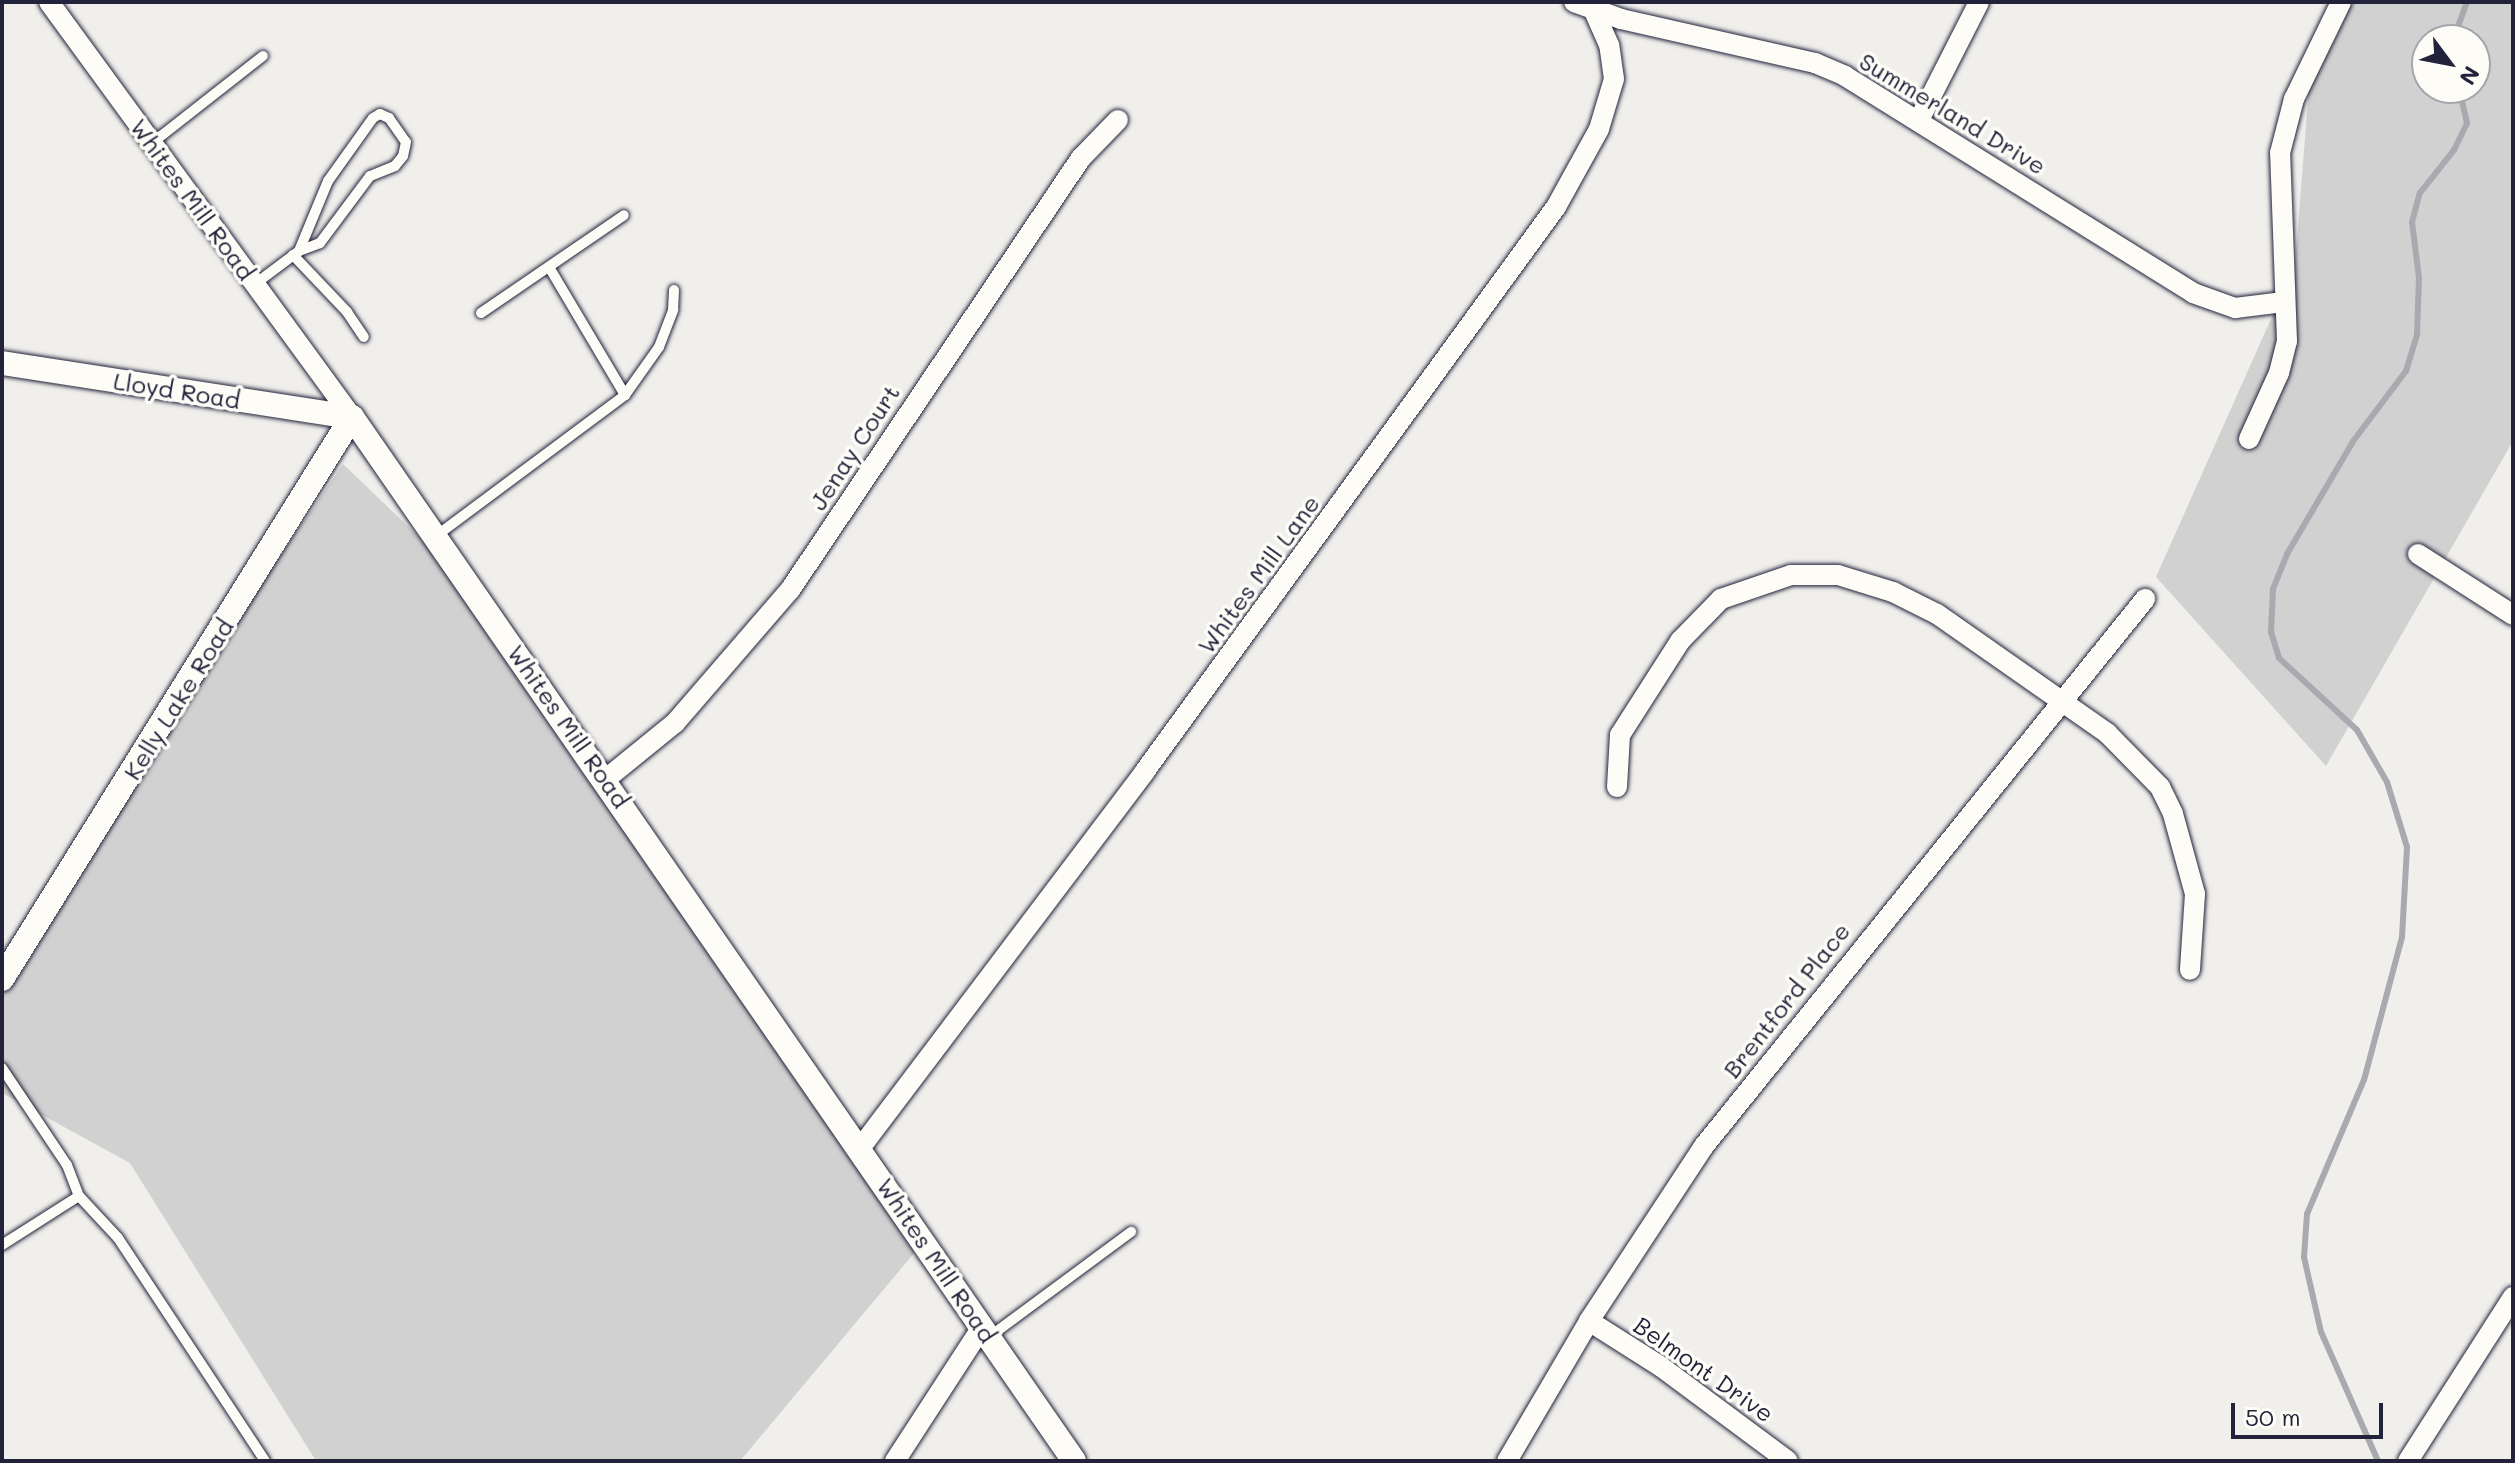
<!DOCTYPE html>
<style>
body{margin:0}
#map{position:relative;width:2515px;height:1463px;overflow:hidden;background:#f0efec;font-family:Mali,sans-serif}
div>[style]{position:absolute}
.green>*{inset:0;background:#d2d1d1}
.stream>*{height:6px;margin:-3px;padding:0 3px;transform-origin:3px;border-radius:3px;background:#a9a9b0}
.roads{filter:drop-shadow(0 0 2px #22223b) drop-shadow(0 0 2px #22223b)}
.service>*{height:10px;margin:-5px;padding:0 5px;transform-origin:5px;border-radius:5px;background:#fdfcf7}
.minor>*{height:20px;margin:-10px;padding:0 10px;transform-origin:10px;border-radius:10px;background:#fdfcf7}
.tertiary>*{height:24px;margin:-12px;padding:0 12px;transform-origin:12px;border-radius:12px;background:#fdfcf7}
span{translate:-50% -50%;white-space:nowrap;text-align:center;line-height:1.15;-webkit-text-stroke:7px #fdfcf7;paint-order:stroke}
.street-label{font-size:24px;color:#22223b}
.frame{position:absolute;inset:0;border:4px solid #22223b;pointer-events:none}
.north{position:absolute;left:2411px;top:24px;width:80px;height:80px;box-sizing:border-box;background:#fdfcf7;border:2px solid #a5a5ac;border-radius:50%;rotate:122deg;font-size:22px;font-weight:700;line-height:32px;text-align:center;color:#22223b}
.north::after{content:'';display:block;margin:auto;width:28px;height:36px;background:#22223b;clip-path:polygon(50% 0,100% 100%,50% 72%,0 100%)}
.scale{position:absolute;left:2231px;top:1403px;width:152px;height:36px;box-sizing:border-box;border:4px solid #22223b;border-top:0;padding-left:10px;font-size:24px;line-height:28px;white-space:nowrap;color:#22223b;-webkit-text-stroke:6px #fdfcf7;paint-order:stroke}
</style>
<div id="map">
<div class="green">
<div style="clip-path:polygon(evenodd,2345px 2px,2513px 2px,2513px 441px,2326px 766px,2156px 577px,2295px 265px,2310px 74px,2345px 2px,2427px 40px,2475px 40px,2475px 88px,2427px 88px,2427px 40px)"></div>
<div style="clip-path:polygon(343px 464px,492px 607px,930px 1234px,740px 1461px,316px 1461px,130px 1163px,2px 1093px,2px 964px)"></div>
</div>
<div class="stream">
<div style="left:2453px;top:40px;width:40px;rotate:-69.8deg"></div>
<div style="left:2378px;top:1461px;width:141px;rotate:-113.8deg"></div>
<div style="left:2321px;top:1332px;width:77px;rotate:-102.8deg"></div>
<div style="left:2304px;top:1257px;width:43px;rotate:-86deg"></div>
<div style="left:2307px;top:1214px;width:146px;rotate:-67deg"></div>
<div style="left:2364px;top:1080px;width:148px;rotate:-75.1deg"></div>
<div style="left:2402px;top:937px;width:90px;rotate:-86.8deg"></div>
<div style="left:2407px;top:847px;width:68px;rotate:-107.1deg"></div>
<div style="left:2387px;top:782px;width:60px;rotate:-120deg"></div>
<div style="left:2357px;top:730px;width:106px;rotate:-137.3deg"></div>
<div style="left:2279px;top:658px;width:27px;rotate:-107deg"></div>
<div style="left:2271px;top:632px;width:43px;rotate:-87.3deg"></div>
<div style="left:2273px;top:589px;width:38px;rotate:-68deg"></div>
<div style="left:2287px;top:554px;width:132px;rotate:-59.6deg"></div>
<div style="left:2354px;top:440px;width:86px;rotate:-53deg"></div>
<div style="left:2406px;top:371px;width:39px;rotate:-73deg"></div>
<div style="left:2417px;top:334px;width:56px;rotate:-88deg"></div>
<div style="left:2419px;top:278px;width:56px;rotate:-97.1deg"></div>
<div style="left:2412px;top:222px;width:30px;rotate:-75deg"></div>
<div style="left:2420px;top:193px;width:55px;rotate:-51.7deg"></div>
<div style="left:2454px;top:150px;width:30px;rotate:-64deg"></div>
<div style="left:2467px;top:123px;width:36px;rotate:-103deg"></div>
</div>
<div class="roads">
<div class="service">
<div style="left:152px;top:143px;width:141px;rotate:-38.1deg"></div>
<div style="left:293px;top:255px;width:79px;rotate:46.5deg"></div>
<div style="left:347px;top:312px;width:30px;rotate:56deg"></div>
<div style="left:549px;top:267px;width:149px;rotate:59.3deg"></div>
<div style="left:255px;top:284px;width:55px;rotate:-36.9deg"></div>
<div style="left:299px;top:251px;width:76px;rotate:-67.5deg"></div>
<div style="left:328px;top:181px;width:77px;rotate:-54.5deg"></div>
<div style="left:373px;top:118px;width:8px;rotate:-30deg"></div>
<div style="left:380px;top:114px;width:10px;rotate:24deg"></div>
<div style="left:389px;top:118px;width:29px;rotate:55deg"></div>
<div style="left:406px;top:142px;width:14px;rotate:102deg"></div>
<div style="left:403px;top:156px;width:13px;rotate:129deg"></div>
<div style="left:395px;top:166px;width:27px;rotate:158deg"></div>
<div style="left:370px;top:176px;width:84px;rotate:126.7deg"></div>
<div style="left:320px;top:243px;width:22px;rotate:159deg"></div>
<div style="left:481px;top:313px;width:173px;rotate:-34.4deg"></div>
<div style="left:436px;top:536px;width:236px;rotate:-36.7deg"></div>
<div style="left:625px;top:395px;width:59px;rotate:-54.7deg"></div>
<div style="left:659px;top:347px;width:40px;rotate:-69deg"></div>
<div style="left:673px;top:310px;width:20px;rotate:-87deg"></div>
<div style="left:2px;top:1068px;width:117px;rotate:56.2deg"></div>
<div style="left:67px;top:1165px;width:33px;rotate:69deg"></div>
<div style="left:79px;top:1196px;width:57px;rotate:47.1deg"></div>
<div style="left:118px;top:1238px;width:267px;rotate:56.6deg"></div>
<div style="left:2px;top:1245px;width:91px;rotate:-32.5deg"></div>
<div style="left:989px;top:1337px;width:177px;rotate:-36.5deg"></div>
</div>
<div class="minor">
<div style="left:49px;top:2px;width:514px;rotate:53.87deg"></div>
<div style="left:1574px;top:2px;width:50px;rotate:19.9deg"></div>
<div style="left:1621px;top:19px;width:199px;rotate:12.8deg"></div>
<div style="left:1815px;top:63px;width:33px;rotate:23deg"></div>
<div style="left:1845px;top:76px;width:410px;rotate:31.9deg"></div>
<div style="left:2193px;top:293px;width:45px;rotate:19.7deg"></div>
<div style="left:2235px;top:308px;width:49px;rotate:-7deg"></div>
<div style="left:1919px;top:120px;width:132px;rotate:-63deg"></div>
<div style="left:2249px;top:439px;width:72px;rotate:-65.6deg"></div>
<div style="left:2279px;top:373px;width:33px;rotate:-76deg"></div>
<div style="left:2287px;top:341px;width:188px;rotate:-92.1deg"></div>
<div style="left:2280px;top:153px;width:56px;rotate:-75.5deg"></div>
<div style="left:2294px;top:99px;width:108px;rotate:-64.1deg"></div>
<div style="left:2418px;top:554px;width:113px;rotate:32.7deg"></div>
<div style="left:606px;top:779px;width:89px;rotate:-39.1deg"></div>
<div style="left:675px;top:723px;width:176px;rotate:-49.2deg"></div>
<div style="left:790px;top:590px;width:521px;rotate:-56.04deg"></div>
<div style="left:1081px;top:158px;width:53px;rotate:-45.8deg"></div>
<div style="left:1617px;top:787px;width:52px;rotate:-86.7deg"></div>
<div style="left:1620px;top:735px;width:112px;rotate:-57.4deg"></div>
<div style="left:1680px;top:641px;width:59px;rotate:-45.7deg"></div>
<div style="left:1721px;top:599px;width:74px;rotate:-18.9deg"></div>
<div style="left:1791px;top:575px;width:47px"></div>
<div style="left:1838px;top:575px;width:58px;rotate:17.2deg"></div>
<div style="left:1893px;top:592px;width:49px;rotate:26.6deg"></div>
<div style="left:1937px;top:614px;width:208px;rotate:35deg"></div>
<div style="left:2107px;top:733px;width:76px;rotate:45.5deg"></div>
<div style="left:2160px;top:787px;width:30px;rotate:64deg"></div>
<div style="left:2173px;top:814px;width:83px;rotate:74.6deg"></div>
<div style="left:2195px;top:894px;width:76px;rotate:93.8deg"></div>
<div style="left:861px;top:1147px;width:471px;rotate:-52.9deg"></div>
<div style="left:1145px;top:771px;width:698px;rotate:-53.92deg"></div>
<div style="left:1556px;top:207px;width:89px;rotate:-61.1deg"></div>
<div style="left:1599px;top:129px;width:52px;rotate:-73.3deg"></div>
<div style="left:1614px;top:79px;width:34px;rotate:-98deg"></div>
<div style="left:1609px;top:45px;width:47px;rotate:-113.8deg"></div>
<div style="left:1589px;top:1321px;width:84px;rotate:32.4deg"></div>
<div style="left:1660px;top:1366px;width:159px;rotate:36.6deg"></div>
<div style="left:895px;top:1461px;width:160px;rotate:-57deg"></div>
<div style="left:1507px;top:1461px;width:162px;rotate:-59.6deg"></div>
<div style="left:1589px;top:1321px;width:209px;rotate:-56.7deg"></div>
<div style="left:1704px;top:1146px;width:703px;rotate:-51.12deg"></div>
<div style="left:2408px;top:1461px;width:195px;rotate:-57.4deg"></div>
</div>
<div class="tertiary">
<div style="left:2px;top:363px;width:354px;rotate:8.8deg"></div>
<div style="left:352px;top:417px;width:1269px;rotate:55.33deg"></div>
<div style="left:2px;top:979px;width:662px;rotate:-58.09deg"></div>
</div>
</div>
<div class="street-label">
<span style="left:1953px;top:113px;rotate:31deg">Summerland Drive</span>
<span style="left:193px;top:199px;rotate:54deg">Whites Mill Road</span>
<span style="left:177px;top:390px;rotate:9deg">Lloyd Road</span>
<span style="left:854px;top:447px;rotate:-57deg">Jenay Court</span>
<span style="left:1258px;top:574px;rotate:-54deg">Whites Mill Lane</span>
<span style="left:178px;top:699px;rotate:-58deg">Kelly Lake Road</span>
<span style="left:569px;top:726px;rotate:55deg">Whites Mill Road</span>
<span style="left:1786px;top:1000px;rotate:-52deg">Brentford Place</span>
<span style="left:937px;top:1260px;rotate:56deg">Whites Mill Road</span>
<span style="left:1704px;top:1369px;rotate:35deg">Belmont Drive</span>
</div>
<div class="frame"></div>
<div class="north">N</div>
<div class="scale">50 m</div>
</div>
